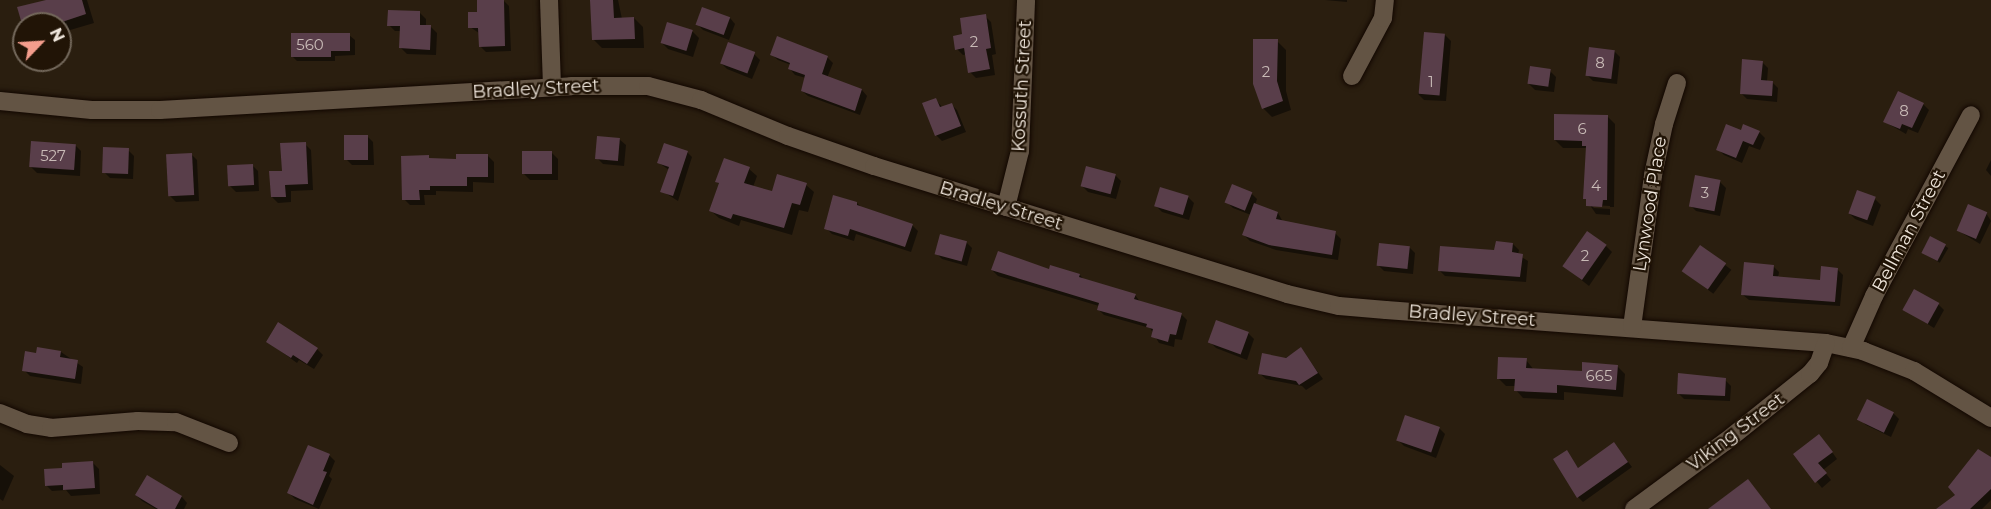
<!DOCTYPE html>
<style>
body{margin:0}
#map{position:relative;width:1991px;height:509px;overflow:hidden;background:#2a1e0f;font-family:Montserrat,sans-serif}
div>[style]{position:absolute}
.shadow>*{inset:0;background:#0007;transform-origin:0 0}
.building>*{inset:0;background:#593e4a;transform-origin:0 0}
.roads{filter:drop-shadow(0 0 2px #120700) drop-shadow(0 0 2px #120700)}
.street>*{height:18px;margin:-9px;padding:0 9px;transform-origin:9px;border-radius:9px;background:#635444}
span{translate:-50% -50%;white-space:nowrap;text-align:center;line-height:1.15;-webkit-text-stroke:4.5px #211406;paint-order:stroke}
.number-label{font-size:15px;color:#c9bbb7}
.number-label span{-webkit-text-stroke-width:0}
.street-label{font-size:18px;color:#eee5db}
.north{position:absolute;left:12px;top:12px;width:60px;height:60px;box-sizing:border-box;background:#211406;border:2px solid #73685b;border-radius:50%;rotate:65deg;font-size:16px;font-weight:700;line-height:24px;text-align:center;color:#eee5db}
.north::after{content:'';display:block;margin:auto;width:21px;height:27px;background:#f49d8c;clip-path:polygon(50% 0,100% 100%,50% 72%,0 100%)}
</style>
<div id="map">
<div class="shadow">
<div style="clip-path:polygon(52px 0,87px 0,94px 23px,60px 33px,60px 24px,24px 24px,24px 28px,19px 8px)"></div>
<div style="clip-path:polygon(503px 0,509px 6px,511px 51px,486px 52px,480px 46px,479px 33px,470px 27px,479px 13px)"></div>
<div style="clip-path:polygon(591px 0,618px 0,622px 19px,634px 18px,643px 27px,644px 48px,602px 48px,593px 39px)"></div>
<div style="clip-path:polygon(1325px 0,1347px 0,1347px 2px)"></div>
<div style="clip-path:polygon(703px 9px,730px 18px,735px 24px,729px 40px,703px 30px,698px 25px)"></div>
<div style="clip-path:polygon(420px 13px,426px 19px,426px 27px,431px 27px,437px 33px,436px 55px,407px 54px,401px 48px,401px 31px,395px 31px,389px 25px)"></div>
<div style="clip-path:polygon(985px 16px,991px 22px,996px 54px,992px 55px,995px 75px,976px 78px,970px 72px,967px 54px,963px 55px,957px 49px,964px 36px)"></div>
<div style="clip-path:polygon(668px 24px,693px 32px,699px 38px,693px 57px,668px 49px,662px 43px)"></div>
<div style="clip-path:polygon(349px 35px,355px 40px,355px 55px,335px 56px,335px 61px,297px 61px,292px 56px)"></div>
<div style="clip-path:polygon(1445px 35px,1451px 41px,1446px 101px,1424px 100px,1418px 94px)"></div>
<div style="clip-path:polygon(1277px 41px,1286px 50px,1286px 91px,1291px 110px,1272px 117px,1263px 108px)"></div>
<div style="clip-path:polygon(1614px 51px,1620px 57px,1617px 84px,1593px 81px,1587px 75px)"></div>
<div style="clip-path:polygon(754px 54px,760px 60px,752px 79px,727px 69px,721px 63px)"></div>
<div style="clip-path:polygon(772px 55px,827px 57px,833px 63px,827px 78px,862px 90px,867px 96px,860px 115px,808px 96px,802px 91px,806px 78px,795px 75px,790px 69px,791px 65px,778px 60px)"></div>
<div style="clip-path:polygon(1762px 62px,1768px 68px,1767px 82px,1772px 82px,1778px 88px,1777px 102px,1747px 99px,1741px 93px)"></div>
<div style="clip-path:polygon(1550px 71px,1556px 77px,1554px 92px,1535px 90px,1529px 84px)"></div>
<div style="clip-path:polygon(936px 100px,943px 108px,951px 104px,957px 110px,966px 132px,942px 141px,936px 135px)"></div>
<div style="clip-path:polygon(1923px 104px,1929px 110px,1918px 133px,1908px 129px,1906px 134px,1885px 122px)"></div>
<div style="clip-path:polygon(evenodd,1607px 116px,1615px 124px,1614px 207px,1610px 207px,1610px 215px,1596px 214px,1585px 198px,1587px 148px,1563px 148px,1555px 140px,1607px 116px,1591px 205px,1610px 206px,1610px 209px,1594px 208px,1591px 205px)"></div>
<div style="clip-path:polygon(1741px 132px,1759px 132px,1765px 138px,1760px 150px,1749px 146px,1742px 163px,1724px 155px,1718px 149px)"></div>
<div style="clip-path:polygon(367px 136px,373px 142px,374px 165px,352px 165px,346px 159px)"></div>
<div style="clip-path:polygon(619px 139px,626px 145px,624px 166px,603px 164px,597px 158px)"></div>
<div style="clip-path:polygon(305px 144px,311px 150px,313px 190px,291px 191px,291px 202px,278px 203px,272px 197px,283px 172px)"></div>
<div style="clip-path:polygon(75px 145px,81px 151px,80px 176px,37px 173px,31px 167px)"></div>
<div style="clip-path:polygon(128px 150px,134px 156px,133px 179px,110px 178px,104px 172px)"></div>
<div style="clip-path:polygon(687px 152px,692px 157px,678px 201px,662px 191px,669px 170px,659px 163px)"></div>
<div style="clip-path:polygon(552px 153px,558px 159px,558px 180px,530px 180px,524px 174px)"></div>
<div style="clip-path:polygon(191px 154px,197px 160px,199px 201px,176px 202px,170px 196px)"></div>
<div style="clip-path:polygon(488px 156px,494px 162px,494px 183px,473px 182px,473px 192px,436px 191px,436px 195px,424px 195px,425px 205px,410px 205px,404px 199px,428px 157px,431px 160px,458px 161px)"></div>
<div style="clip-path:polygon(1991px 160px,1991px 176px,1986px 170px)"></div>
<div style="clip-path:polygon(252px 165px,258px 171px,259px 191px,236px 192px,230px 186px)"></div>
<div style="clip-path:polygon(749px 169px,757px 176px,753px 187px,773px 193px,806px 185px,814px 192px,808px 212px,799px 210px,792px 235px,741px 220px,739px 226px,719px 218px,711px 211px,720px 185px,717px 181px)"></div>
<div style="clip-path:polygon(1115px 175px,1121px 181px,1116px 199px,1088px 192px,1082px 186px)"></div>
<div style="clip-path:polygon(1720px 182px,1726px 188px,1720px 216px,1696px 211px,1690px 205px)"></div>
<div style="clip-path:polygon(1251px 193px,1257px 199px,1255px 205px,1278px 213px,1283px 222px,1335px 233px,1341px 239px,1338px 260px,1276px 250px,1250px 241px,1244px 235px,1251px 215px,1233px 208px,1227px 202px)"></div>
<div style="clip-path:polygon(1188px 197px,1194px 203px,1189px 220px,1162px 212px,1156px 206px)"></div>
<div style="clip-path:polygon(1875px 199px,1881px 205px,1873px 226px,1855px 219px,1849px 213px)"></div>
<div style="clip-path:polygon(857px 203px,862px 208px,912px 225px,918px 231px,911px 252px,856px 234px,854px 241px,832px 234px,826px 228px)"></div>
<div style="clip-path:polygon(1986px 213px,1991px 221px,1980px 244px,1957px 230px)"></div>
<div style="left:1931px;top:238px;width:20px;height:17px;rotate:30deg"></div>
<div style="clip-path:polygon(966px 242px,972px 248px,967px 266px,942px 259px,936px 253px)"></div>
<div style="clip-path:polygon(1513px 244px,1519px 250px,1518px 255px,1528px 261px,1526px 282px,1445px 276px,1439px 270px)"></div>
<div style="clip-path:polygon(1606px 246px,1612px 252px,1589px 286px,1565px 267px)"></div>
<div style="clip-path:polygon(1409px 247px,1415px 253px,1413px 274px,1384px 271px,1378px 265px)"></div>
<div style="left:1701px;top:247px;width:38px;height:30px;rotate:37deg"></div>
<div style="clip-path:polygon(1773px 266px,1779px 272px,1778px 278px,1821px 281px,1837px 269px,1843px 275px,1840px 306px,1749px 300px,1743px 295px)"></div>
<div style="clip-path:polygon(992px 270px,1050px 271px,1080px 275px,1084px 280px,1135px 295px,1141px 303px,1181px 314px,1187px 320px,1182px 340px,1175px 339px,1174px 347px,1159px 343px,1150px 328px,1104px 315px,1098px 309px,1099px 306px,998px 276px)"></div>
<div style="clip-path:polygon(1938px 304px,1944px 310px,1934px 328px,1905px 310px)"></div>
<div style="clip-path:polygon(1248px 333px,1254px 339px,1247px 360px,1216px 348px,1210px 342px)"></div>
<div style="clip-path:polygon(268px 342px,317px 349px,323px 355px,314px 369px,299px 360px,297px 363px)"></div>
<div style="clip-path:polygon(1301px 349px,1323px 379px,1306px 390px,1302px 386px,1266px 379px,1259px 373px)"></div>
<div style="clip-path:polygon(61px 352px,83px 367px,81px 384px,30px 376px,24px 370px)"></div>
<div style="clip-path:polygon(1526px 360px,1534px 370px,1583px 372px,1617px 366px,1625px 374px,1623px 397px,1564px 392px,1564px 400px,1523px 398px,1516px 390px,1516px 386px,1506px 386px,1498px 378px)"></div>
<div style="clip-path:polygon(1725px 380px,1731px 386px,1730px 401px,1684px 399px,1678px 393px)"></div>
<div style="clip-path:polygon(1893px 413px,1899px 419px,1891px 437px,1866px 425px,1860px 419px)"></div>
<div style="clip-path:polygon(1439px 428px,1445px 434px,1436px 458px,1404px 446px,1398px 440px)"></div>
<div style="clip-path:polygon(1825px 442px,1837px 459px,1823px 470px,1831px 480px,1822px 488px,1795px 455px)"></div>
<div style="clip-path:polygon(1619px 450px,1632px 467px,1583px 502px,1578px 497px,1566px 452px,1579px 469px)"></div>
<div style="clip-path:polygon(329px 455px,335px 461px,329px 476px,332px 479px,319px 509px,295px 499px,289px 493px)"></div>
<div style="clip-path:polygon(1991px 459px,1991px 500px,1982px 509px,1939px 509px,1957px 495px)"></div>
<div style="clip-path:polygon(93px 463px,99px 469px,100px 494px,71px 496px,66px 490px,52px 491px,46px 485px,64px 469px)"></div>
<div style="clip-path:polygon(0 465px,14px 476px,3px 501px,0 499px)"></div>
<div style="clip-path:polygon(147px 477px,182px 497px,187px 503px,184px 509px,156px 509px,142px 501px,136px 495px)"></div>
</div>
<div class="building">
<div style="clip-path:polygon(46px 0,82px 0,86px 14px,56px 24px,22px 24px,17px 7px)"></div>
<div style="clip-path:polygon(477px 0,504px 0,505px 46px,479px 47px,478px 28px,468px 28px,468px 12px,477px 12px)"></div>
<div style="clip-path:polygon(590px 0,613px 0,614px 18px,634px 17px,635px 39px,592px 40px)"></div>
<div style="left:702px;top:7px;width:30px;height:19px;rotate:20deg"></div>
<div style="clip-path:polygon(388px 10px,420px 11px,420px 25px,431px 25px,430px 50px,399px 48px,400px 26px,387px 26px)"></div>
<div style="clip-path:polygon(986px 14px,991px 48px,986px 49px,990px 69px,968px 73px,964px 48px,955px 50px,953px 36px,962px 34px,960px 18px)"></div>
<div style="left:667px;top:22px;width:27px;height:22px;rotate:17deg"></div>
<div style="left:1424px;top:32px;width:21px;height:62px;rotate:5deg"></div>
<div style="clip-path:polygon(291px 33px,350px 33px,350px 51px,331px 51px,331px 57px,291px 57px)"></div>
<div style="clip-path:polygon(777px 36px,828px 56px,822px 74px,862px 89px,855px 111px,801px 91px,805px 75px,788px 69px,790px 63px,770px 55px)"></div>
<div style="clip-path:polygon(1253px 39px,1278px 39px,1277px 81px,1283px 101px,1262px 109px,1253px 84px)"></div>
<div style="left:728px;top:42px;width:29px;height:23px;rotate:20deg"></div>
<div style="left:1589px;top:47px;width:26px;height:29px;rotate:7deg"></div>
<div style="clip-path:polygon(1742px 59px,1763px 61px,1761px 80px,1773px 81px,1772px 96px,1740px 94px)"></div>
<div style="left:1530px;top:66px;width:21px;height:18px;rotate:8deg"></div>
<div style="clip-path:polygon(1898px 91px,1924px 103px,1912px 128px,1902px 124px,1900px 129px,1883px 122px)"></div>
<div style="clip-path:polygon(936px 98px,940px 107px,952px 103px,961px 126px,935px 136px,922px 103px)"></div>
<div style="clip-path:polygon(1554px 114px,1608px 115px,1607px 200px,1603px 200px,1602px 207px,1586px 206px,1586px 199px,1583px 199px,1586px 146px,1582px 146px,1582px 141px,1554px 140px)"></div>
<div style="clip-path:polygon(1726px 124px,1741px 130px,1743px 124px,1760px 131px,1753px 145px,1743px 141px,1736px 158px,1716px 150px)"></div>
<div style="left:344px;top:135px;width:24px;height:25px"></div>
<div style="left:597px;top:136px;width:23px;height:23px;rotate:5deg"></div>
<div style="left:31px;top:141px;width:45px;height:26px;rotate:4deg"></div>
<div style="clip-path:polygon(306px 142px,308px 184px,285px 185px,286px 197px,271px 197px,269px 171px,282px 171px,280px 143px)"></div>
<div style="clip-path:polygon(664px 143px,688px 151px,673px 196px,660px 192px,669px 167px,657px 163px)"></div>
<div style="left:103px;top:147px;width:26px;height:26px;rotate:2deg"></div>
<div style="left:522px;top:151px;width:30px;height:23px"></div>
<div style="left:192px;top:153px;width:42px;height:26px;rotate:87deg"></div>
<div style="clip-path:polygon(456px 154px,488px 154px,488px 177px,467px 177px,467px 186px,430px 186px,430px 190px,419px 190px,420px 200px,402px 200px,401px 156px,429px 155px,429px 158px,456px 159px)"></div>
<div style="clip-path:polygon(724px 158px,750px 167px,744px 183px,772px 191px,777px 174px,807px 183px,800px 205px,792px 203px,784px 228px,733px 214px,731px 219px,709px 211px,719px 183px,715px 182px)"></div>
<div style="left:253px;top:164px;width:21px;height:26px;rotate:87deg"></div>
<div style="left:1086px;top:166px;width:31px;height:21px;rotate:15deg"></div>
<div style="left:1695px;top:175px;width:26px;height:32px;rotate:11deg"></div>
<div style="left:1232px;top:184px;width:22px;height:20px;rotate:22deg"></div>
<div style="left:1160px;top:187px;width:30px;height:20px;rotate:17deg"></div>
<div style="left:1857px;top:190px;width:20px;height:25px;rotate:20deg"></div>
<div style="clip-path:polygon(833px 195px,857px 202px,857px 205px,913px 224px,905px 247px,850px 229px,848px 236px,824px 229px)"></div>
<div style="clip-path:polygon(1254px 203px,1278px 212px,1276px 219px,1336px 231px,1332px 255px,1269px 245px,1242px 235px)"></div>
<div style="left:1968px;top:204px;width:21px;height:29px;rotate:23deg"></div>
<div style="left:1587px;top:231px;width:24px;height:43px;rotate:35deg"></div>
<div style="left:940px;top:234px;width:28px;height:21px;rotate:15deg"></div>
<div style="left:1930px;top:236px;width:18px;height:19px;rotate:27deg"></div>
<div style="clip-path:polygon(1496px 241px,1513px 243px,1512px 252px,1523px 254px,1520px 277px,1438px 271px,1440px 246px,1494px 250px)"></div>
<div style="left:1379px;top:243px;width:31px;height:23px;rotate:6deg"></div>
<div style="left:1700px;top:245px;width:32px;height:32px;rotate:35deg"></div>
<div style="clip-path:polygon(998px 251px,1049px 269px,1050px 265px,1080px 274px,1079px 277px,1136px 294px,1134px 299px,1182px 313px,1176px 335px,1170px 334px,1168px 342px,1151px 337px,1153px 329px,1146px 327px,1147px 324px,1097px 310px,1099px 303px,991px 270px)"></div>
<div style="clip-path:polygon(1744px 262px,1774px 265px,1773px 276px,1820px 280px,1821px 266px,1838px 268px,1835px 302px,1741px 295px)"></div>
<div style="left:1914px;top:289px;width:29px;height:24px;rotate:29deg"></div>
<div style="left:1216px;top:320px;width:35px;height:24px;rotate:20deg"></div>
<div style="clip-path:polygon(278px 322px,318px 348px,307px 364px,293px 355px,291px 358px,266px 342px)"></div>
<div style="clip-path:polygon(37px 347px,61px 351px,60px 357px,78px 360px,75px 379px,22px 371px,25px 351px,36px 353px)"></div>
<div style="clip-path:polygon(1301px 347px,1318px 373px,1299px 385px,1296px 381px,1258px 374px,1262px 353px,1286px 358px)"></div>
<div style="clip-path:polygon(1498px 357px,1527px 358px,1526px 368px,1582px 371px,1582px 362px,1618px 365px,1616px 390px,1557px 385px,1557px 393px,1514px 391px,1515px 379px,1497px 379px)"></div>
<div style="clip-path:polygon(1678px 373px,1726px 378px,1725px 396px,1677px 394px)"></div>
<div style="left:1867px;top:399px;width:30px;height:23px;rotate:26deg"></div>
<div style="left:1405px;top:415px;width:37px;height:27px;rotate:19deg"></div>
<div style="clip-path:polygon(1819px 434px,1833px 452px,1818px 463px,1827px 473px,1815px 483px,1793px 454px)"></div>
<div style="clip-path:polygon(1614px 442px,1628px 462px,1577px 498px,1553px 459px,1567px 450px,1578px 468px)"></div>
<div style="clip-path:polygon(308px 445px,330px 454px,323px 471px,327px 472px,313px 505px,287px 493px)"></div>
<div style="clip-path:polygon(1978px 449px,1991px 457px,1991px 489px,1970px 509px,1936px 509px,1955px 495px,1948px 487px)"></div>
<div style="clip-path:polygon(93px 461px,95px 488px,63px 490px,63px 485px,45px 486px,44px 469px,62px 468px,62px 463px)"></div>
<div style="clip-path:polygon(147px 475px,182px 496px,175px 509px,158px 509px,135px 495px)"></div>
<div style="clip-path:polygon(1748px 479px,1771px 509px,1708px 509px)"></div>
</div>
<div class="roads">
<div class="street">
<div style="left:549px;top:0;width:87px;rotate:88deg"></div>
<div style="left:1352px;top:76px;width:66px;rotate:-61.9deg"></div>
<div style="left:1383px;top:18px;width:18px;rotate:-84deg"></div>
<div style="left:0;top:101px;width:92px;rotate:5.6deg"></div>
<div style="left:92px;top:110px;width:68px"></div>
<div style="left:160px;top:110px;width:412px;rotate:-3.3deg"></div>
<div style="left:571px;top:86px;width:77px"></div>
<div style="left:648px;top:86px;width:55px;rotate:14.8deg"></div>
<div style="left:701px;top:100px;width:94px;rotate:22.5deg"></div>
<div style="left:788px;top:136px;width:91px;rotate:19.2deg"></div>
<div style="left:874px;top:166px;width:432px;rotate:17.2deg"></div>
<div style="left:1287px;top:294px;width:53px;rotate:13deg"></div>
<div style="left:1339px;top:306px;width:47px;rotate:4.9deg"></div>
<div style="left:1386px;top:310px;width:441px;rotate:4.3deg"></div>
<div style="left:1826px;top:343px;width:38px;rotate:12deg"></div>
<div style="left:1863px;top:351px;width:55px;rotate:21.4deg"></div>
<div style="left:1914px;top:371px;width:90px;rotate:31.4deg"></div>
<div style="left:1006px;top:207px;width:58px;rotate:-76deg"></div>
<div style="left:1020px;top:151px;width:151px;rotate:-87.7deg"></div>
<div style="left:1632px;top:327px;width:153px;rotate:-82.1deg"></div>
<div style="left:1653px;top:175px;width:52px;rotate:-77.8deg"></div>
<div style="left:1664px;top:124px;width:43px;rotate:-72.4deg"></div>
<div style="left:1851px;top:348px;width:57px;rotate:-66.1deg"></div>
<div style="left:1874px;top:296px;width:205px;rotate:-61.8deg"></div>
<div style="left:0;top:413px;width:29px;rotate:22deg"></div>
<div style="left:27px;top:424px;width:24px;rotate:9deg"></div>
<div style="left:51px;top:428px;width:87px;rotate:-4.6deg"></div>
<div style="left:138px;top:421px;width:38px;rotate:2deg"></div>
<div style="left:176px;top:422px;width:57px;rotate:21.6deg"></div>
<div style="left:1634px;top:509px;width:113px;rotate:-36.4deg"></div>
<div style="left:1725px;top:442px;width:109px;rotate:-38.7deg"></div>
<div style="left:1810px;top:374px;width:14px;rotate:-51deg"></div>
<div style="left:1819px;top:363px;width:21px;rotate:-71deg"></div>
</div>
</div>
<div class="number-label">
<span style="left:974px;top:42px">2</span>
<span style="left:310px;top:45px">560</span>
<span style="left:1600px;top:63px">8</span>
<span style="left:1266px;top:72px">2</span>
<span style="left:1431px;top:82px">1</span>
<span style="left:1904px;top:111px">8</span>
<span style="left:1582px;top:129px">6</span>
<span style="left:53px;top:156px">527</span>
<span style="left:1596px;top:186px">4</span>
<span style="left:1705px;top:193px">3</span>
<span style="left:1585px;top:256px">2</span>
<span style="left:1599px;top:376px">665</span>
</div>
<div class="street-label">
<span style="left:1022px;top:86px;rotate:-87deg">Kossuth Street</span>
<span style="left:536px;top:89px;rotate:-3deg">Bradley Street</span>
<span style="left:1650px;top:204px;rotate:-81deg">Lynwood Place</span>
<span style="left:1001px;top:206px;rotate:17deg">Bradley Street</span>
<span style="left:1909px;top:231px;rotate:-62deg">Bellman Street</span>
<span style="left:1472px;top:316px;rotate:4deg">Bradley Street</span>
<span style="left:1736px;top:432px;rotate:-37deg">Viking Street</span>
</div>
<div class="north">N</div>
</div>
